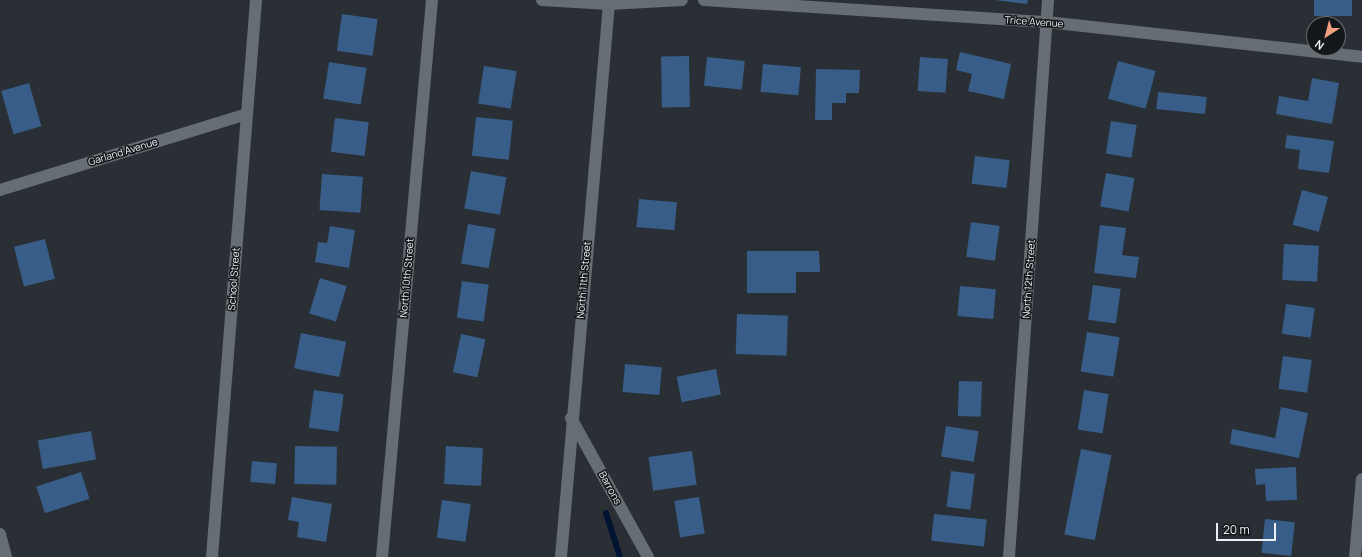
<!DOCTYPE html>
<style>
body{margin:0}
#map{position:relative;width:1362px;height:557px;overflow:hidden;background:#292f35;font-family:Manrope,sans-serif}
div>[style]{position:absolute}
.stream>*{height:6px;margin:-3px;padding:0 3px;transform-origin:3px;border-radius:3px;background:#001330}
.building>*{inset:0;background:#375d88;transform-origin:0 0}
.minor>*{height:12px;margin:-6px;padding:0 6px;transform-origin:6px;border-radius:6px;background:#676d74}
span{translate:-50% -50%;white-space:nowrap;text-align:center;line-height:1.15;-webkit-text-stroke:3px #141719;paint-order:stroke}
.street-label{font-size:10px;color:#ecf0f4}
.north{position:absolute;left:1306px;top:16px;width:40px;height:40px;box-sizing:border-box;background:#141719;border:1px solid #6a6e71;border-radius:50%;rotate:216deg;font-size:11px;font-weight:700;line-height:16px;text-align:center;color:#ecf0f4}
.north::after{content:'';display:block;margin:auto;width:14px;height:18px;background:#f2a07f;clip-path:polygon(50% 0,100% 100%,50% 72%,0 100%)}
.scale{position:absolute;left:1216px;top:523px;width:60px;height:18px;box-sizing:border-box;border:2px solid #ecf0f4;border-top:0;padding-left:5px;font-size:12px;line-height:14px;white-space:nowrap;color:#ecf0f4;-webkit-text-stroke:3px #141719;paint-order:stroke}
</style>
<div id="map">
<div class="stream">
<div style="left:606px;top:513px;width:46px;rotate:72.3deg"></div>
</div>
<div class="building">
<div style="clip-path:polygon(995px 0,1028px 0,1027px 4px)"></div>
<div style="left:1314px;top:0;width:38px;height:16px"></div>
<div style="left:342px;top:14px;width:36px;height:37px;rotate:8deg"></div>
<div style="clip-path:polygon(960px 52px,1011px 64px,1004px 99px,968px 91px,972px 74px,956px 70px)"></div>
<div style="left:689px;top:56px;width:51px;height:28px;rotate:89deg"></div>
<div style="left:707px;top:57px;width:38px;height:29px;rotate:6deg"></div>
<div style="left:920px;top:57px;width:28px;height:34px;rotate:4deg"></div>
<div style="left:1118px;top:61px;width:39px;height:39px;rotate:15deg"></div>
<div style="left:329px;top:62px;width:38px;height:37px;rotate:9deg"></div>
<div style="left:763px;top:64px;width:38px;height:28px;rotate:5deg"></div>
<div style="left:484px;top:66px;width:33px;height:38px;rotate:9deg"></div>
<div style="clip-path:polygon(816px 69px,860px 70px,859px 93px,846px 93px,846px 103px,832px 103px,832px 120px,815px 120px)"></div>
<div style="clip-path:polygon(1312px 78px,1339px 83px,1332px 124px,1276px 114px,1279px 96px,1308px 101px)"></div>
<div style="left:29px;top:83px;width:45px;height:29px;rotate:74deg"></div>
<div style="left:1158px;top:92px;width:49px;height:17px;rotate:6deg"></div>
<div style="left:476px;top:117px;width:37px;height:39px;rotate:6deg"></div>
<div style="left:335px;top:118px;width:34px;height:34px;rotate:7deg"></div>
<div style="left:1111px;top:121px;width:26px;height:33px;rotate:9deg"></div>
<div style="clip-path:polygon(1287px 135px,1334px 141px,1329px 173px,1298px 169px,1300px 150px,1285px 148px)"></div>
<div style="left:975px;top:156px;width:35px;height:28px;rotate:7deg"></div>
<div style="left:471px;top:171px;width:36px;height:38px;rotate:10deg"></div>
<div style="left:1106px;top:173px;width:29px;height:34px;rotate:10deg"></div>
<div style="left:322px;top:174px;width:41px;height:36px;rotate:4deg"></div>
<div style="left:1302px;top:190px;width:27px;height:36px;rotate:15deg"></div>
<div style="left:639px;top:199px;width:38px;height:28px;rotate:5deg"></div>
<div style="left:971px;top:222px;width:29px;height:35px;rotate:8deg"></div>
<div style="left:468px;top:224px;width:28px;height:40px;rotate:10deg"></div>
<div style="clip-path:polygon(1100px 225px,1126px 228px,1122px 255px,1139px 257px,1136px 278px,1094px 273px)"></div>
<div style="clip-path:polygon(330px 226px,355px 230px,349px 268px,315px 262px,318px 242px,327px 243px)"></div>
<div style="left:45px;top:239px;width:41px;height:32px;rotate:76deg"></div>
<div style="left:1284px;top:244px;width:35px;height:36px;rotate:3deg"></div>
<div style="clip-path:polygon(747px 251px,819px 251px,820px 272px,796px 272px,796px 293px,747px 293px)"></div>
<div style="left:320px;top:278px;width:28px;height:37px;rotate:17deg"></div>
<div style="left:462px;top:281px;width:27px;height:37px;rotate:8deg"></div>
<div style="left:1093px;top:285px;width:28px;height:35px;rotate:8deg"></div>
<div style="left:960px;top:286px;width:36px;height:30px;rotate:5deg"></div>
<div style="left:1286px;top:304px;width:29px;height:30px;rotate:8deg"></div>
<div style="left:737px;top:314px;width:51px;height:40px;rotate:2deg"></div>
<div style="left:1087px;top:332px;width:33px;height:40px;rotate:9deg"></div>
<div style="left:301px;top:333px;width:46px;height:36px;rotate:11deg"></div>
<div style="left:461px;top:334px;width:25px;height:39px;rotate:12deg"></div>
<div style="left:1283px;top:356px;width:29px;height:33px;rotate:8deg"></div>
<div style="left:625px;top:364px;width:37px;height:28px;rotate:5deg"></div>
<div style="left:716px;top:369px;width:26px;height:40px;rotate:79deg"></div>
<div style="left:959px;top:381px;width:23px;height:35px;rotate:2deg"></div>
<div style="left:314px;top:390px;width:30px;height:38px;rotate:8deg"></div>
<div style="left:1084px;top:390px;width:25px;height:40px;rotate:9deg"></div>
<div style="clip-path:polygon(1281px 407px,1308px 413px,1299px 458px,1230px 444px,1232px 429px,1275px 438px)"></div>
<div style="left:946px;top:426px;width:33px;height:31px;rotate:9deg"></div>
<div style="left:91px;top:431px;width:29px;height:54px;rotate:80deg"></div>
<div style="left:295px;top:446px;width:42px;height:38px;rotate:1deg"></div>
<div style="left:446px;top:446px;width:37px;height:38px;rotate:3deg"></div>
<div style="left:1081px;top:449px;width:31px;height:87px;rotate:11deg"></div>
<div style="left:692px;top:451px;width:34px;height:44px;rotate:82deg"></div>
<div style="left:252px;top:461px;width:25px;height:21px;rotate:5deg"></div>
<div style="clip-path:polygon(1296px 467px,1297px 500px,1266px 501px,1265px 484px,1256px 485px,1255px 469px)"></div>
<div style="left:951px;top:471px;width:24px;height:36px;rotate:7deg"></div>
<div style="left:81px;top:472px;width:28px;height:47px;rotate:72deg"></div>
<div style="clip-path:polygon(292px 497px,332px 504px,326px 542px,297px 537px,299px 522px,288px 520px)"></div>
<div style="left:699px;top:497px;width:37px;height:25px;rotate:81deg"></div>
<div style="left:442px;top:500px;width:29px;height:38px;rotate:8deg"></div>
<div style="left:934px;top:514px;width:53px;height:27px;rotate:6deg"></div>
<div style="left:1265px;top:519px;width:30px;height:34px;rotate:6deg"></div>
</div>
<div class="minor">
<div style="left:542px;top:0;width:67px;rotate:3.4deg"></div>
<div style="left:609px;top:4px;width:73px;rotate:-3.1deg"></div>
<div style="left:704px;top:0;width:344px;rotate:3.7deg"></div>
<div style="left:1047px;top:22px;width:317px;rotate:6.3deg"></div>
<div style="left:0;top:190px;width:258px;rotate:-17.1deg"></div>
<div style="left:571px;top:418px;width:159px;rotate:61deg"></div>
<div style="left:0;top:534px;width:24px;rotate:75deg"></div>
<div style="left:212px;top:557px;width:559px;rotate:-85.48deg"></div>
<div style="left:382px;top:557px;width:559px;rotate:-84.87deg"></div>
<div style="left:561px;top:557px;width:555px;rotate:-85.04deg"></div>
<div style="left:1009px;top:557px;width:558px;rotate:-85.99deg"></div>
<div style="left:1355px;top:557px;width:78px;rotate:-84.9deg"></div>
</div>
<div class="street-label">
<span style="left:1034px;top:22px;rotate:4deg">Trice Avenue</span>
<span style="left:123px;top:152px;rotate:-17deg">Garland Avenue</span>
<span style="left:407px;top:278px;rotate:-85deg">North 10th Street</span>
<span style="left:234px;top:279px;rotate:-86deg">School Street</span>
<span style="left:1029px;top:279px;rotate:-86deg">North 12th Street</span>
<span style="left:584px;top:280px;rotate:-85deg">North 11th Street</span>
<span style="left:610px;top:488px;rotate:61deg">Barrons</span>
</div>
<div class="north">N</div>
<div class="scale">20 m</div>
</div>
